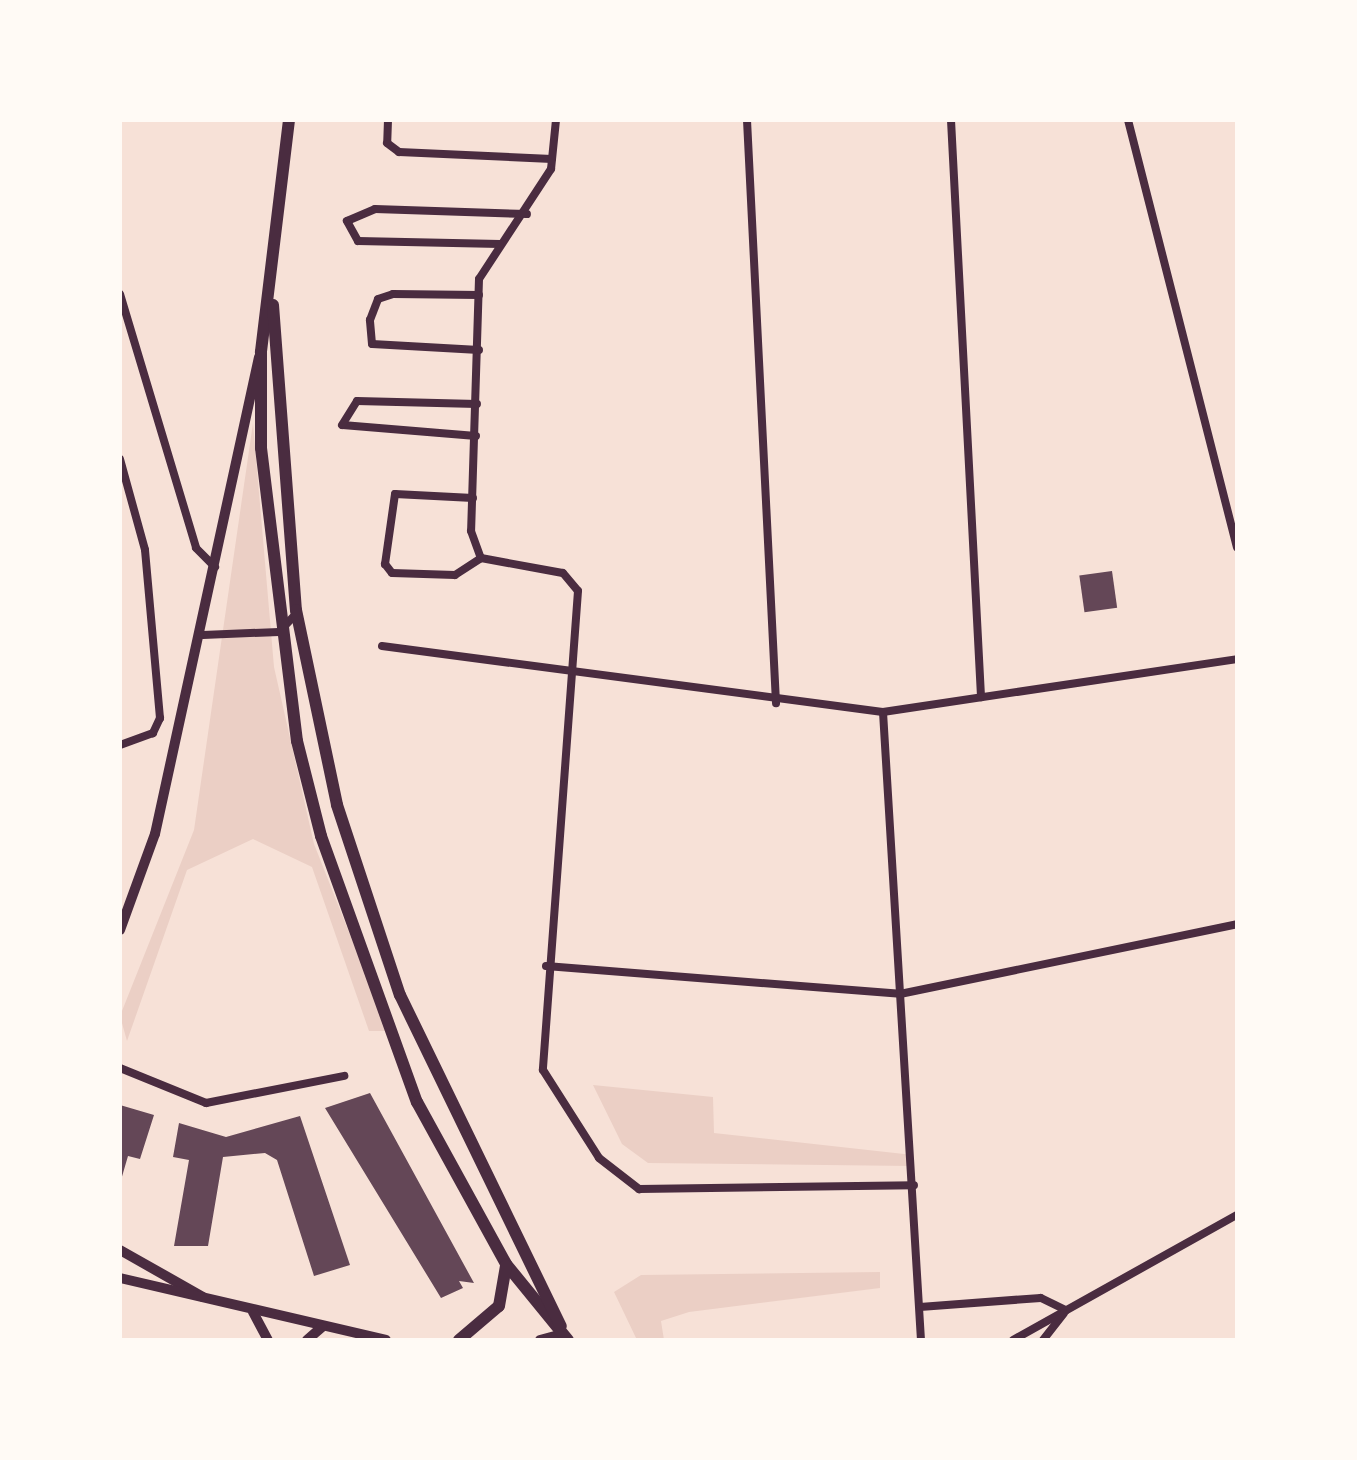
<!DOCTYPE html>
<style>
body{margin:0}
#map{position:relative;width:1357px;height:1460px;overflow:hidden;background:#f7e1d7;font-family:"Archivo Narrow",sans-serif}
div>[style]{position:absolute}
.green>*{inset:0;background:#ebcfc5}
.building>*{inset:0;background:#644757;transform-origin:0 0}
.minor>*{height:8px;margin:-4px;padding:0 4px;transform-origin:4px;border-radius:4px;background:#4a2c40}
.tertiary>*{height:10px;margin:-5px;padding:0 5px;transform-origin:5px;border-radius:5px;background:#4a2c40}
.primary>*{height:12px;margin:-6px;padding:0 6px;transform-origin:6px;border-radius:6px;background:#4a2c40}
span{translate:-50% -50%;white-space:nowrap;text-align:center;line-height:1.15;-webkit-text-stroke:10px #fffaf5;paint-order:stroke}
.frame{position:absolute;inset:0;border:122px solid #fffaf5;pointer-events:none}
</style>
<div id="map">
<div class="green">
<div style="clip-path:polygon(253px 423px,274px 667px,314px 844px,388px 1031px,369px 1031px,312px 867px,253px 839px,187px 870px,127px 1041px,120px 1016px,194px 830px)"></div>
<div style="clip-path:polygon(593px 1085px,713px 1097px,714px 1133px,913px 1155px,911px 1166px,648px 1163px,622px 1144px)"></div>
<div style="clip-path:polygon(880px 1272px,880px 1288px,689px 1312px,661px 1321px,664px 1340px,637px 1340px,614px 1292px,641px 1275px)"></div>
</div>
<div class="building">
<div style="left:1112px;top:571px;width:37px;height:33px;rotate:82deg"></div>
<div style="clip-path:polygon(370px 1093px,474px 1283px,459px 1281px,463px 1288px,441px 1298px,325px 1108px)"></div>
<div style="clip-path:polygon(120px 1105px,154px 1115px,140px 1159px,128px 1156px,121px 1180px)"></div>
<div style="clip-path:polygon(300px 1116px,350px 1265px,314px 1276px,277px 1160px,265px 1153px,223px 1157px,208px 1246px,174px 1246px,189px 1160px,173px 1157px,179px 1123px,226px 1137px)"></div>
</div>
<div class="minor">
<div style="left:388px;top:120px;width:23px;rotate:92deg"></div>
<div style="left:387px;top:143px;width:15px;rotate:37deg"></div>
<div style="left:399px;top:152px;width:153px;rotate:2.6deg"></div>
<div style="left:556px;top:120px;width:49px;rotate:95.8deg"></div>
<div style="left:551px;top:169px;width:131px;rotate:123.2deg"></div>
<div style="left:479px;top:279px;width:252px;rotate:91.8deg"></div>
<div style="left:471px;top:531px;width:29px;rotate:70deg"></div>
<div style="left:481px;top:558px;width:83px;rotate:10.4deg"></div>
<div style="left:563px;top:573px;width:23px;rotate:50deg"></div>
<div style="left:578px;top:591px;width:480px;rotate:94.2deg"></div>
<div style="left:543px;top:1070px;width:104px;rotate:57.5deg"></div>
<div style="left:599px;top:1158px;width:51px;rotate:37.8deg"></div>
<div style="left:639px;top:1189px;width:275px;rotate:-0.8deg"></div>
<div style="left:747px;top:120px;width:584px;rotate:87.15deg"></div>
<div style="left:951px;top:120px;width:578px;rotate:87.02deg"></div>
<div style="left:1128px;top:120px;width:441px;rotate:75.7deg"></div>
<div style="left:500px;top:244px;width:142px;rotate:-178.8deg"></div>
<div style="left:358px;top:241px;width:23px;rotate:-119deg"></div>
<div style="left:347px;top:221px;width:30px;rotate:-23deg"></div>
<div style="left:375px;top:209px;width:152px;rotate:1.9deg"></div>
<div style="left:120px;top:294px;width:265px;rotate:73.3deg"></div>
<div style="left:196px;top:548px;width:27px;rotate:45deg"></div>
<div style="left:479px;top:350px;width:107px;rotate:-176.8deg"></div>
<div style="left:372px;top:344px;width:24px;rotate:-95deg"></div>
<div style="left:370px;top:320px;width:22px;rotate:-69deg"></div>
<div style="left:378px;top:299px;width:16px;rotate:-18deg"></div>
<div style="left:393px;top:294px;width:86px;rotate:0.7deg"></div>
<div style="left:476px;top:436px;width:134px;rotate:-175.3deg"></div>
<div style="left:342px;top:425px;width:28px;rotate:-58deg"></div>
<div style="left:357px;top:401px;width:120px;rotate:1.4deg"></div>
<div style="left:120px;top:459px;width:94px;rotate:74.6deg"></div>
<div style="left:145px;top:550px;width:169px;rotate:84.9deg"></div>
<div style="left:160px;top:718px;width:17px;rotate:115deg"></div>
<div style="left:153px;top:733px;width:35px;rotate:160deg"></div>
<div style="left:473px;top:498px;width:78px;rotate:-177.1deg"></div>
<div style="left:395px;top:494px;width:71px;rotate:98.1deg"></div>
<div style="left:385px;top:564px;width:11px;rotate:52deg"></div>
<div style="left:392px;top:573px;width:63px;rotate:1.8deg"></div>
<div style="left:455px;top:575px;width:31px;rotate:-33deg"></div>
<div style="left:203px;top:635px;width:76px;rotate:-2.3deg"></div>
<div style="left:279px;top:632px;width:22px;rotate:-47deg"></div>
<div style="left:382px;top:646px;width:505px;rotate:7.5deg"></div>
<div style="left:883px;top:712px;width:358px;rotate:-8.5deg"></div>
<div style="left:883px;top:712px;width:629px;rotate:86.54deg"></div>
<div style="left:546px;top:966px;width:355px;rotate:4.5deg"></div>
<div style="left:900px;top:994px;width:344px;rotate:-11.7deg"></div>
<div style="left:120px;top:1068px;width:93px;rotate:22.1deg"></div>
<div style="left:206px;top:1103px;width:141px;rotate:-11.1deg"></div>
<div style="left:920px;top:1307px;width:121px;rotate:-4.3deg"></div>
<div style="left:1041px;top:1298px;width:28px;rotate:26deg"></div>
<div style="left:1013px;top:1340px;width:257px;rotate:-29.2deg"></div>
<div style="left:1043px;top:1340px;width:34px;rotate:-52deg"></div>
</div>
<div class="tertiary">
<div style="left:120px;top:930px;width:102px;rotate:-70deg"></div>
<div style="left:155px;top:834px;width:488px;rotate:-77.7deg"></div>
<div style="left:120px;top:1250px;width:95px;rotate:29.5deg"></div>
<div style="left:120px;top:1278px;width:273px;rotate:13.1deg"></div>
<div style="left:253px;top:1312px;width:32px;rotate:62deg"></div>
<div style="left:307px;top:1340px;width:20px;rotate:-41deg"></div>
<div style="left:540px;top:1340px;width:24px;rotate:-15deg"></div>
</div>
<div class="primary">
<div style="left:289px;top:120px;width:234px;rotate:96.9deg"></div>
<div style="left:261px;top:352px;width:96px;rotate:90deg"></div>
<div style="left:261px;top:448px;width:295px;rotate:83deg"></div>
<div style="left:297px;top:741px;width:98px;rotate:75.8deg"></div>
<div style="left:321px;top:836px;width:283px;rotate:70.2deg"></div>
<div style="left:417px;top:1102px;width:185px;rotate:61.2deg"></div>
<div style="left:506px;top:1264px;width:98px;rotate:50.8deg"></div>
<div style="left:273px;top:305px;width:306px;rotate:85.7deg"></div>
<div style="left:296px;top:610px;width:199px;rotate:78.1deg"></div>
<div style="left:337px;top:805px;width:200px;rotate:71.7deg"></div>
<div style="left:400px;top:995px;width:368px;rotate:64.1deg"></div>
<div style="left:459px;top:1340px;width:52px;rotate:-40.4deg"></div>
<div style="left:499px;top:1306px;width:41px;rotate:-80.1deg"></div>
</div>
<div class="frame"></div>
</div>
